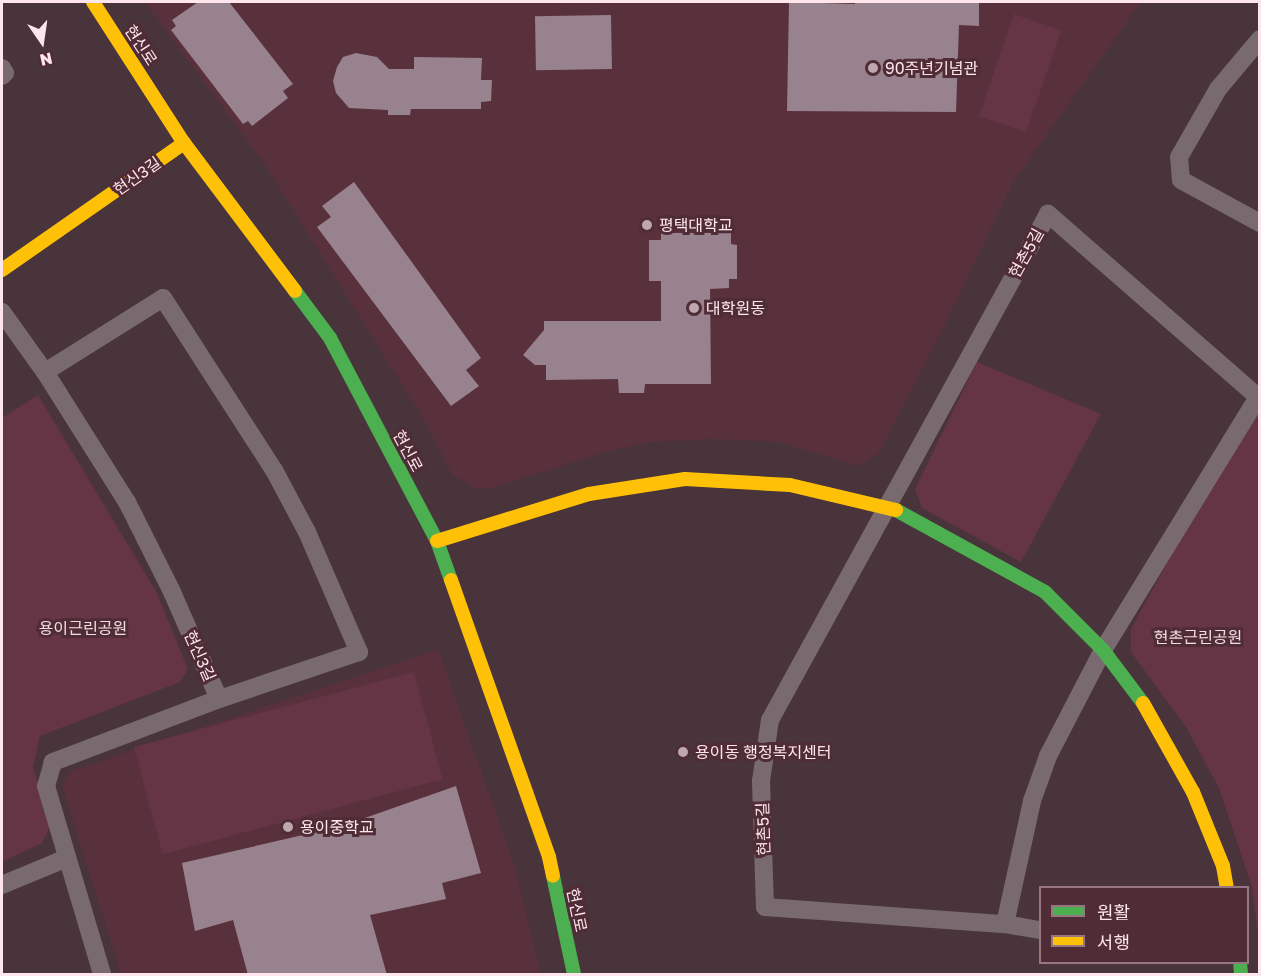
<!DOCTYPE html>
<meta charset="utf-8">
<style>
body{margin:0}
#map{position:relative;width:1261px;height:976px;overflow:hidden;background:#48343a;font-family:"Golos Text","Noto Sans KR",sans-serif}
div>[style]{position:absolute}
.built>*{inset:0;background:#59313d}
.green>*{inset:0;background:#653545;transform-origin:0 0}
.building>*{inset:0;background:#98828d;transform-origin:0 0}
.street>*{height:18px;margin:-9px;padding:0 9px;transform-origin:9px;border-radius:9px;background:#796a6f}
.fast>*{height:14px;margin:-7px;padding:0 7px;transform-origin:7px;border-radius:7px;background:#4caf50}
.slow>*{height:14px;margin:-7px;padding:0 7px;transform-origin:7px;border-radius:7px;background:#ffc107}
.dots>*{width:16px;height:16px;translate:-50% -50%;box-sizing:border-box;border:3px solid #502c37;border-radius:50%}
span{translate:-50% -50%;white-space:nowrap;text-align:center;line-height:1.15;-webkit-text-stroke:6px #502c37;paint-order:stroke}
.street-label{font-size:16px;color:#fee6ec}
.poi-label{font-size:16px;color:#fee6ec}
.left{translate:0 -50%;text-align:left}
.park-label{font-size:16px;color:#f1dae0}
.frame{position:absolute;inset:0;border:3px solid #fee6ec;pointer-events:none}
.legend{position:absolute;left:1039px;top:886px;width:210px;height:78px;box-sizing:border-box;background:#502c37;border:2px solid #96767f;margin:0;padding:8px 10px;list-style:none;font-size:18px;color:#fee6ec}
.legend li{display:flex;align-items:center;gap:12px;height:30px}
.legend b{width:30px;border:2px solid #96767f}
.north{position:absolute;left:12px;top:12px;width:60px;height:60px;-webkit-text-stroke:4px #502c37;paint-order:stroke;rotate:167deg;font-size:16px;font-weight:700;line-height:24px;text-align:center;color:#fee6ec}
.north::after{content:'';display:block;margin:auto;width:21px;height:27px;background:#fee6ec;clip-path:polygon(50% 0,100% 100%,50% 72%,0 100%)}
</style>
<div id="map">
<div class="built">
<div style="clip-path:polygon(145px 2px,1141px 2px,1012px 184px,945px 325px,879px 453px,859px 466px,778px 442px,712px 439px,650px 442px,606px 452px,492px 488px,475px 488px,452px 474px,427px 425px,266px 166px)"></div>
<div style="clip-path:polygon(438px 649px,515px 867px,541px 974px,121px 974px,62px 786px,71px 771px)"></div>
</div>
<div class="green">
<div style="left:1014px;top:14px;width:50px;height:108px;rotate:19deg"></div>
<div style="clip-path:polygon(977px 362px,1101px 414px,1021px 562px,922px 508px,915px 489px)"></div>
<div style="clip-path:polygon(38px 395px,157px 593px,188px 669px,180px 682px,40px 736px,33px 767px,51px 825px,42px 843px,2px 862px,2px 418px)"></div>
<div style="clip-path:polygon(1259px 395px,1259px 944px,1252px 887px,1219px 788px,1186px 727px,1131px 652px,1131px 629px)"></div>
<div style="left:414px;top:672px;width:111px;height:290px;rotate:75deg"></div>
</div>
<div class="building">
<div style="clip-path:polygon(198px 2px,229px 2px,293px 84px,283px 91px,288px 98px,252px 126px,248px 121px,243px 124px,171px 30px,176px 26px,172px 20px)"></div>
<div style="clip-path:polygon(789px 2px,855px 4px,855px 2px,979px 3px,979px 26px,959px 25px,956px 112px,787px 111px)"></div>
<div style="left:611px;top:15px;width:54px;height:76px;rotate:89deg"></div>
<div style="clip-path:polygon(356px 53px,377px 57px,389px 69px,414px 69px,414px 57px,482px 58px,481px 80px,492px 80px,491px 101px,481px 102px,481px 109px,411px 109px,410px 115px,388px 115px,388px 110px,349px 108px,336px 93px,333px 81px,337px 67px,343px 57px)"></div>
<div style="clip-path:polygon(354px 182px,481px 358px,466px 370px,479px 386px,451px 406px,317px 227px,331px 217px,322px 206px)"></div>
<div style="clip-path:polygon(661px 233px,731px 233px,731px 244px,737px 245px,737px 279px,729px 279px,729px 288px,710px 289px,711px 384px,645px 384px,644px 393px,619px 393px,618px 379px,546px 380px,546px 365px,535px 365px,523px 355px,544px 330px,544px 321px,661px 321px,661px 281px,649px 281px,649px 240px,661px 240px)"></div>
<div style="clip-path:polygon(456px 786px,481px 873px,442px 883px,446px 899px,370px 915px,387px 975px,248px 975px,233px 920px,195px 931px,182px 863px,342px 826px)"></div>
</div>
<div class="street">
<div style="left:1260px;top:39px;width:65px;rotate:130deg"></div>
<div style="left:1218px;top:89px;width:78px;rotate:119.8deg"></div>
<div style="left:1179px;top:157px;width:23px;rotate:85deg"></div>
<div style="left:1181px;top:180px;width:90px;rotate:28.6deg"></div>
<div style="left:2px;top:68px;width:6px;rotate:59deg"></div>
<div style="left:5px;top:73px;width:4px;rotate:135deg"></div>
<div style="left:2px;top:312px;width:74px;rotate:54.4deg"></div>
<div style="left:45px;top:372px;width:154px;rotate:57.8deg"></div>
<div style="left:127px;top:502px;width:101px;rotate:63.4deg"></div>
<div style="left:172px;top:592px;width:117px;rotate:66.3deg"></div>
<div style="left:45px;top:372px;width:139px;rotate:-32.1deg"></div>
<div style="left:163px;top:298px;width:205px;rotate:57.2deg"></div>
<div style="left:274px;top:470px;width:70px;rotate:62deg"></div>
<div style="left:307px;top:532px;width:131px;rotate:66.6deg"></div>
<div style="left:359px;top:652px;width:148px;rotate:161.4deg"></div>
<div style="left:219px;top:699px;width:178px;rotate:159.2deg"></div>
<div style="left:53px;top:762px;width:25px;rotate:106deg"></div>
<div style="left:46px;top:786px;width:196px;rotate:73.4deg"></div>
<div style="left:2px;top:885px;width:70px;rotate:-22.6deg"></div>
<div style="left:1005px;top:924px;width:126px;rotate:-77.6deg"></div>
<div style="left:1032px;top:801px;width:48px;rotate:-70.4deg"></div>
<div style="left:1048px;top:756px;width:119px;rotate:-62.6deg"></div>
<div style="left:1103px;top:650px;width:297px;rotate:-58.5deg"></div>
<div style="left:1258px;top:397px;width:279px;rotate:-138.9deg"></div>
<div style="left:1048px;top:214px;width:577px;rotate:118.78deg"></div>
<div style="left:770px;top:720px;width:62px;rotate:98.4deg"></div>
<div style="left:761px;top:781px;width:126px;rotate:88.2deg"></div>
<div style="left:765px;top:907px;width:241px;rotate:4.1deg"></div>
<div style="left:1005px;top:924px;width:36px;rotate:10deg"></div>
</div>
<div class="fast">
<div style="left:295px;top:291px;width:59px;rotate:53.3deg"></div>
<div style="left:330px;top:338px;width:229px;rotate:62.2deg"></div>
<div style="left:437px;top:541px;width:41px;rotate:70.3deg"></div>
<div style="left:896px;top:510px;width:170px;rotate:28.8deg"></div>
<div style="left:1045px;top:592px;width:82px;rotate:45deg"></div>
<div style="left:1103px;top:650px;width:66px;rotate:53deg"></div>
<div style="left:553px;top:876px;width:100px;rotate:77.9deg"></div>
<div style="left:1240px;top:962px;width:12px;rotate:85deg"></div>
</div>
<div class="slow">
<div style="left:93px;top:2px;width:168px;rotate:57.2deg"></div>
<div style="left:184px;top:143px;width:185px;rotate:53.1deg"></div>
<div style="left:2px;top:270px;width:222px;rotate:-34.9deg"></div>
<div style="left:437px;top:541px;width:159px;rotate:-17.2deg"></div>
<div style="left:589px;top:494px;width:97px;rotate:-8.9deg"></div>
<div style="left:685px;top:479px;width:105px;rotate:3.3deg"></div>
<div style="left:790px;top:485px;width:109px;rotate:13.3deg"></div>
<div style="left:451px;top:580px;width:294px;rotate:70.5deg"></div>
<div style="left:549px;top:857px;width:19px;rotate:78deg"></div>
<div style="left:1143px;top:703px;width:102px;rotate:60.7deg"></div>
<div style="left:1193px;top:792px;width:80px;rotate:67.9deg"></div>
<div style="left:1223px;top:866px;width:22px;rotate:80deg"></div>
</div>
<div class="dots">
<div style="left:873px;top:68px;background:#bea8ae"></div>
<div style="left:647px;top:225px;background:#bea8ae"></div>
<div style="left:694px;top:308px;background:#bea8ae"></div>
<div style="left:683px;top:752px;background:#bea8ae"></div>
<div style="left:288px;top:827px;background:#bea8ae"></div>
</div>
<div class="street-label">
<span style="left:141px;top:45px;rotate:57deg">현신로</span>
<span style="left:137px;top:176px;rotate:-35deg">현신3길</span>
<span style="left:1026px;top:253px;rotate:-61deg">현촌5길</span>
<span style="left:408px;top:451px;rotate:62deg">현신로</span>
<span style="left:200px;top:656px;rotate:66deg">현신3길</span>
<span style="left:763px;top:829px;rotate:-92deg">현촌5길</span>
<span style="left:577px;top:910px;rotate:78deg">현신로</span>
</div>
<div class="poi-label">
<span class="left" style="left:885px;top:68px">90주년기념관</span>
<span class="left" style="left:659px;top:225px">평택대학교</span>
<span class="left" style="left:706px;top:308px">대학원동</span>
<span class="left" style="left:695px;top:752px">용이동 행정복지센터</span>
<span class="left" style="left:300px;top:827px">용이중학교</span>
</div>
<div class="park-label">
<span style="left:83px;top:628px">용이근린공원</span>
<span style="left:1198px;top:637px">현촌근린공원</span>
</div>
<div class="frame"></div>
<ul class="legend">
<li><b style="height:8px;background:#4caf50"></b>원활</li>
<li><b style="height:8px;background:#ffc107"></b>서행</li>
</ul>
<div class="north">N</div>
</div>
